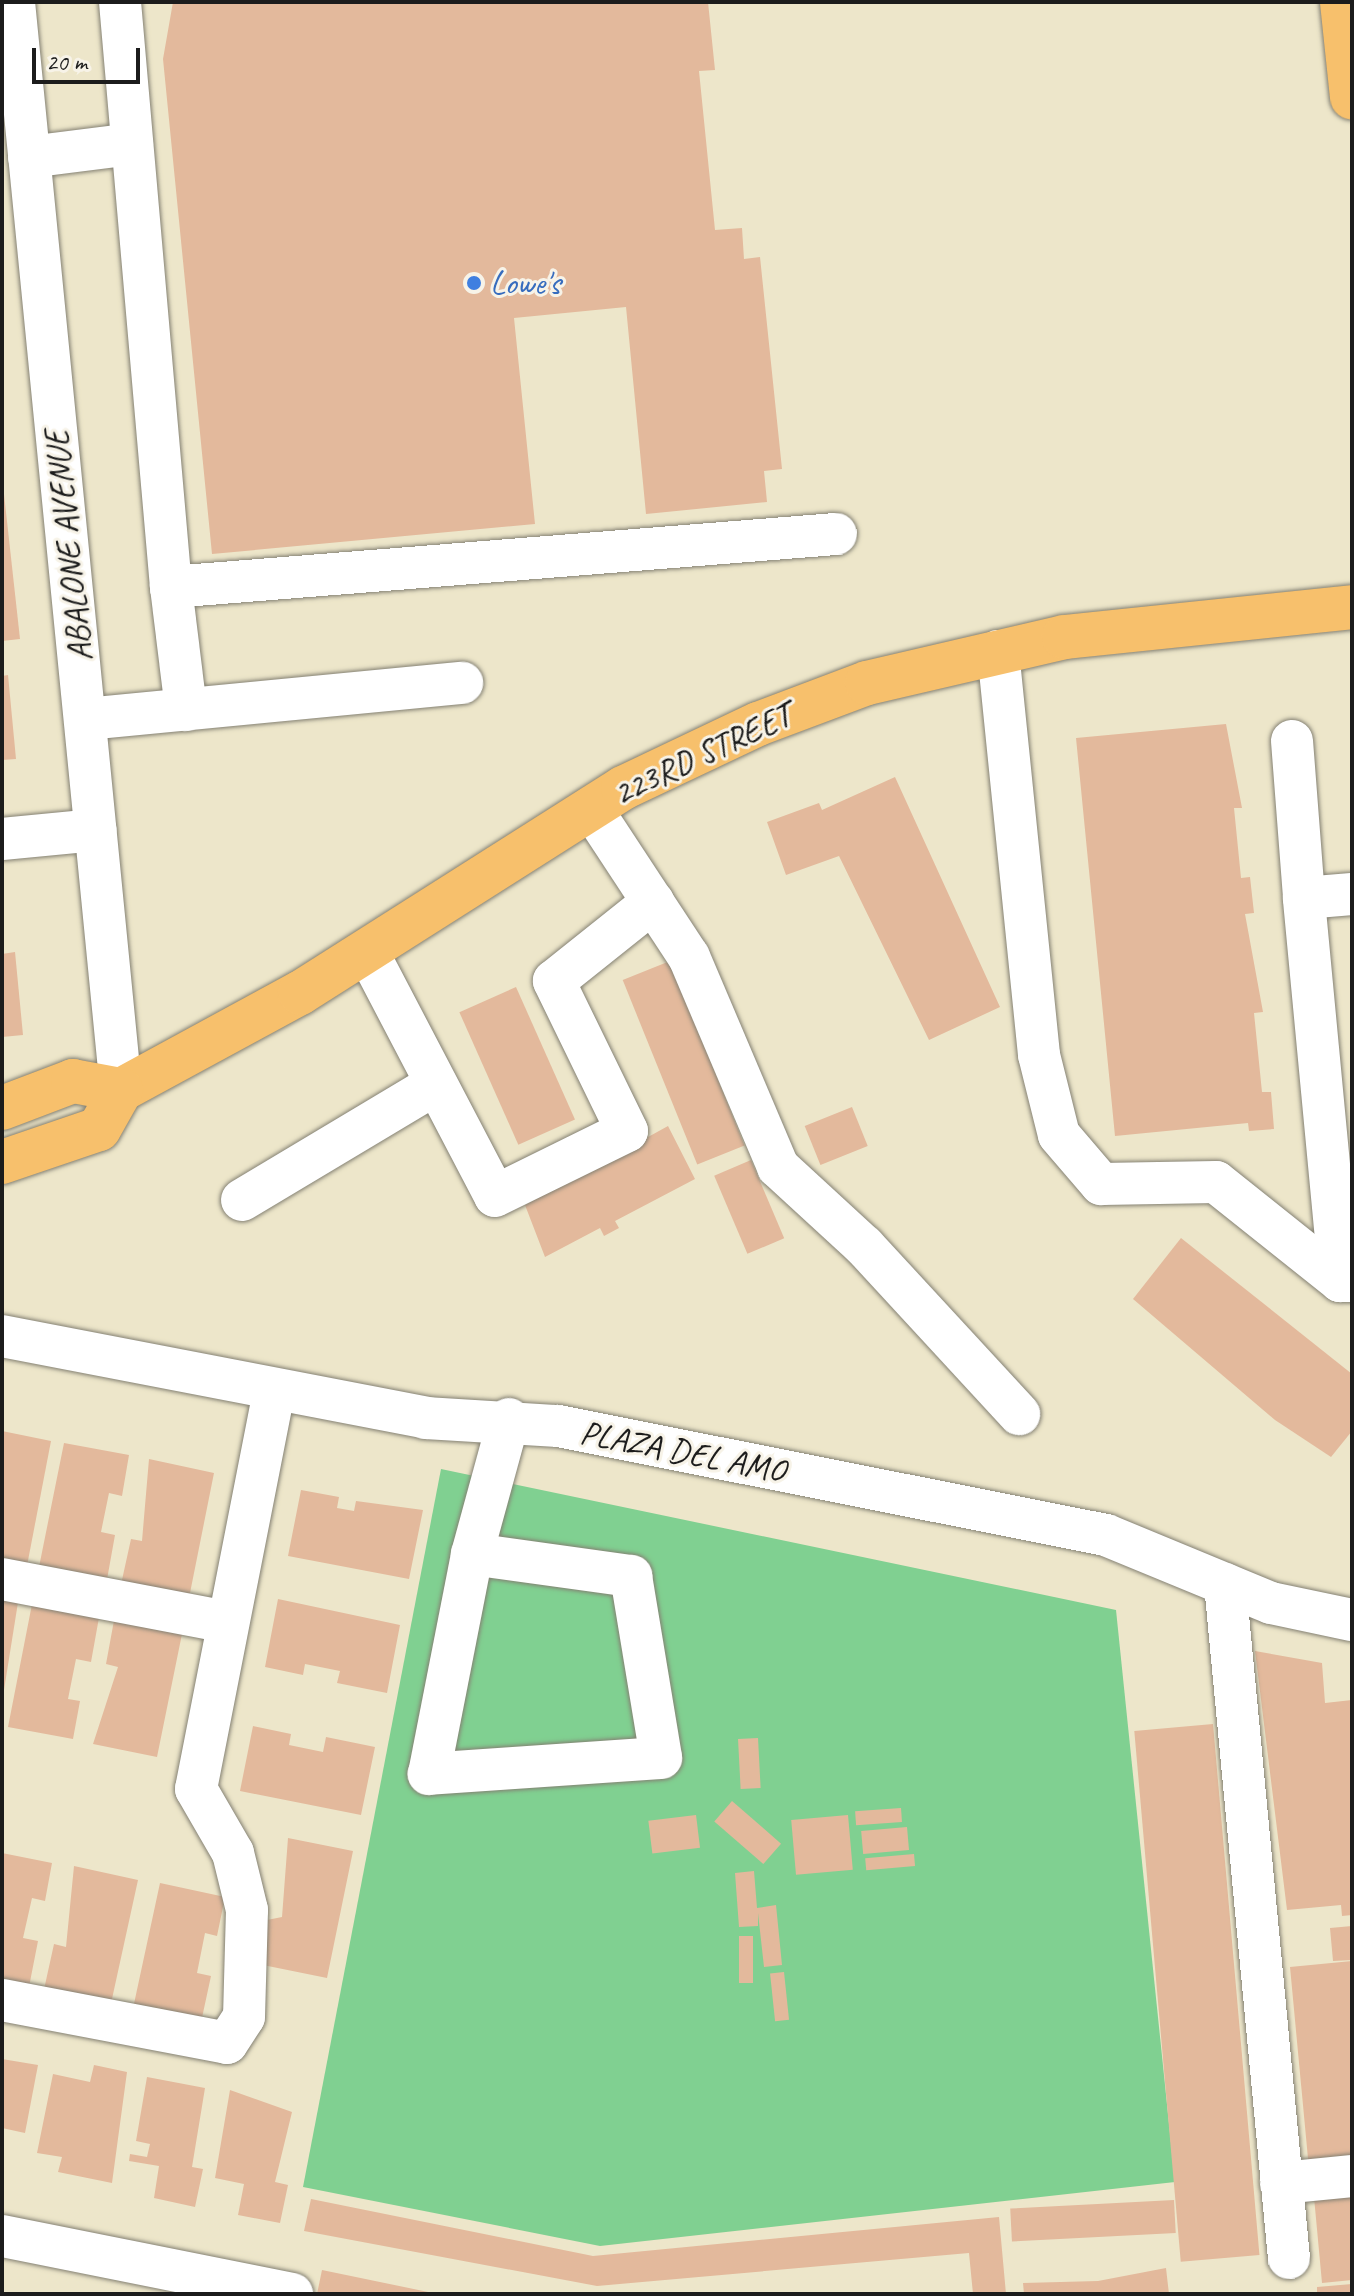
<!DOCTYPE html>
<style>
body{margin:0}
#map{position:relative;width:1354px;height:2296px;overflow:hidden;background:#ede6ca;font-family:Caveat,sans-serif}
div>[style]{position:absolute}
.green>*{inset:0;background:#80d091}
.building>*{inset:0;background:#e3b99c;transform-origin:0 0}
.roads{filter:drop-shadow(0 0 2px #848173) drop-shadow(0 0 2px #848173)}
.minor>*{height:42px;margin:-21px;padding:0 21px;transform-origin:21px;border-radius:21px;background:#fff}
.major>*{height:44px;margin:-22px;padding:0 22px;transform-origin:22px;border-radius:22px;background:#f7c06c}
.dots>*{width:22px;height:22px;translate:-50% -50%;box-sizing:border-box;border:4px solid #f7f3e8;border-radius:50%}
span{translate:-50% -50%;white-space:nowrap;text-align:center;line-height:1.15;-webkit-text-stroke:6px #f7f3e8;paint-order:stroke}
.shop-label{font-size:34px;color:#366cbe}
.left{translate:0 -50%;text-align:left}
.street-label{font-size:34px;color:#1c1c1c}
.frame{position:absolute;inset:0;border:4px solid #1c1c1c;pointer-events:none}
.scale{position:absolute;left:32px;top:48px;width:108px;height:36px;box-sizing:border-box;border:4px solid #1c1c1c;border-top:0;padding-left:10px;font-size:24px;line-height:28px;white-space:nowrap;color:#1c1c1c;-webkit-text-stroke:6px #f7f3e8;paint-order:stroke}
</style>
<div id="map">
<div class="green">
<div style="clip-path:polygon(441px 1469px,1116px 1610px,1175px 2182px,600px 2246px,303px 2187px)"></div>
</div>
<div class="building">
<div style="clip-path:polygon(173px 2px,708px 2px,715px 70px,699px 71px,715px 230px,742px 228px,744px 259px,760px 257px,782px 469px,764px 471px,767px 502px,646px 514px,626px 307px,514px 318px,535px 524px,212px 554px,163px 59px)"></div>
<div style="clip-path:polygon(2px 476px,20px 639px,2px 641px)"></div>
<div style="clip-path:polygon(8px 675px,16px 759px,2px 760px,2px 676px)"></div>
<div style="clip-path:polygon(1226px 724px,1242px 808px,1234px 808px,1241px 878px,1250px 877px,1254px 913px,1245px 914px,1263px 1012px,1254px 1013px,1262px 1092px,1271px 1092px,1274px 1129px,1249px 1131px,1248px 1123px,1115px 1136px,1076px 738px)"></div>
<div style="clip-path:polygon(895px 777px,1000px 1007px,929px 1040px,839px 856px,786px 875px,767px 822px,819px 803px,822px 810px)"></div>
<div style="clip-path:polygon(15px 952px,23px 1035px,2px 1037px,2px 954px)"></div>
<div style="left:670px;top:961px;width:199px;height:51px;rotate:68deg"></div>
<div style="left:516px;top:987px;width:145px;height:62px;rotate:66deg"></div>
<div style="left:852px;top:1107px;width:42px;height:51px;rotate:68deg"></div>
<div style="clip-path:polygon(668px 1126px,695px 1179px,615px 1221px,619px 1228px,604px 1236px,600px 1228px,545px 1257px,525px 1205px)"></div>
<div style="left:751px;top:1160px;width:85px;height:40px;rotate:67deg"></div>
<div style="clip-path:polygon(1181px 1238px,1352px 1374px,1352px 1431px,1331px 1457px,1275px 1420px,1133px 1299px)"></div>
<div style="clip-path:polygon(2px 1431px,51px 1441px,26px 1571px,2px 1566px)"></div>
<div style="clip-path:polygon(64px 1443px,129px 1455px,122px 1496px,109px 1493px,101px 1532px,115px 1535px,106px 1585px,38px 1572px)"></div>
<div style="clip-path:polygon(149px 1459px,214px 1473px,188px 1603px,120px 1589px,131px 1539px,142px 1541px)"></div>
<div style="clip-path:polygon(301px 1490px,339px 1497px,337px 1508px,354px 1511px,356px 1501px,423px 1510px,409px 1579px,288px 1556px)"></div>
<div style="clip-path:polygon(2px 1593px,19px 1596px,4px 1690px,2px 1690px)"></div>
<div style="clip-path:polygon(33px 1599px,100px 1612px,91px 1662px,76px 1659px,68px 1699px,80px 1701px,73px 1739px,8px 1727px)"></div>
<div style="clip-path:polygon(278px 1599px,400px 1625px,387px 1693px,337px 1683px,340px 1671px,305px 1664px,303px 1675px,265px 1667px)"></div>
<div style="clip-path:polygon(115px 1615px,183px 1629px,157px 1757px,93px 1744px,118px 1667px,106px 1664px)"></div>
<div style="clip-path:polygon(1255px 1651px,1322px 1663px,1325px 1703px,1352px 1700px,1352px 1915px,1342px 1916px,1341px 1905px,1287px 1910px)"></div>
<div style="left:1213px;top:1724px;width:533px;height:79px;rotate:85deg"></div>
<div style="clip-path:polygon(253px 1726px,291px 1734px,289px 1745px,323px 1752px,326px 1737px,375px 1747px,361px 1815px,240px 1791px)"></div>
<div style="left:758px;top:1738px;width:50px;height:20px;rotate:87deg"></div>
<div style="left:732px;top:1801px;width:65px;height:27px;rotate:41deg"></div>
<div style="left:901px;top:1808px;width:14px;height:46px;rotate:86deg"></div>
<div style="left:696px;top:1815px;width:33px;height:48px;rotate:83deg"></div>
<div style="left:848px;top:1815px;width:55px;height:57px;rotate:85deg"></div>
<div style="left:907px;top:1827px;width:23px;height:46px;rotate:85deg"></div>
<div style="clip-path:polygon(288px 1838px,353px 1851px,327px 1978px,258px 1964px,267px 1920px,282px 1917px)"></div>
<div style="clip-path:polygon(2px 1853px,52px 1863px,45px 1901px,32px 1898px,23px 1938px,38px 1941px,28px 1992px,2px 1987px)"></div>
<div style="left:914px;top:1854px;width:12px;height:49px;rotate:85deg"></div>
<div style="clip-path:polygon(74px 1866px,138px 1880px,110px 2008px,43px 1994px,54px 1944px,66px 1947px)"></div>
<div style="clip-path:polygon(754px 1871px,757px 1908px,776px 1905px,782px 1965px,764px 1967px,758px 1913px,758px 1926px,739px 1927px,735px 1873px)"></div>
<div style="clip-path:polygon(160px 1883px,225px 1897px,217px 1936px,205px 1933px,197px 1973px,211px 1976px,200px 2027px,132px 2013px)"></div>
<div style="clip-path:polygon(1352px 1926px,1352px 1960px,1333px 1961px,1330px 1928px)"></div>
<div style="left:739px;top:1936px;width:14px;height:47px"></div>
<div style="clip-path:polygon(1352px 1961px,1352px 2165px,1309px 2169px,1290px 1967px)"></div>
<div style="left:784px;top:1972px;width:48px;height:14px;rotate:84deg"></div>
<div style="clip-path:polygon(2px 2059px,38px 2065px,25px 2133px,2px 2128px)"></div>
<div style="clip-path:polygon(94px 2065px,127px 2072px,112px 2183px,58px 2172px,62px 2157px,37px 2153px,53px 2074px,90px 2082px)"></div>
<div style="clip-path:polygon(147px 2077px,205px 2088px,192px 2167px,203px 2169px,195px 2207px,154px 2198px,159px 2166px,129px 2161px,130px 2154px,147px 2157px,150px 2144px,136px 2141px)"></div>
<div style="clip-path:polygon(230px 2090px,292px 2112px,275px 2182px,288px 2185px,280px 2223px,238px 2215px,244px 2184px,215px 2178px)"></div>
<div style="clip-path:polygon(1352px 2193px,1352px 2280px,1322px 2283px,1314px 2197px)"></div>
<div style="clip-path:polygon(311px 2199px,593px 2256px,999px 2217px,1006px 2294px,973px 2294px,969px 2253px,597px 2286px,304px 2231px)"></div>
<div style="left:1174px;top:2200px;width:33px;height:164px;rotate:87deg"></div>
<div style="clip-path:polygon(1166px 2268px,1169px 2294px,1024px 2294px,1023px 2283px,1098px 2281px)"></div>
<div style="clip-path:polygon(322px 2270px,433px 2293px,433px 2294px,317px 2294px)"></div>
<div style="clip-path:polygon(1352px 2284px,1352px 2294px,1317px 2294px,1317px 2287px)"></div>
</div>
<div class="roads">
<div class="minor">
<div style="left:14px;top:2px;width:1093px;rotate:84.38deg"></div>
<div style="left:120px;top:2px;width:587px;rotate:85.02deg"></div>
<div style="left:171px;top:587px;width:667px;rotate:-4.56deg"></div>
<div style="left:29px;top:157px;width:104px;rotate:-7.2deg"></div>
<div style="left:171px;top:587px;width:124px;rotate:83deg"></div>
<div style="left:998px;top:651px;width:406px;rotate:84.2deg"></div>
<div style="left:1039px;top:1055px;width:82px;rotate:76deg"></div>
<div style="left:1059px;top:1135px;width:65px;rotate:49.4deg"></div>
<div style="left:1101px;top:1184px;width:115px;rotate:-1deg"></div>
<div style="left:1216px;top:1182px;width:159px;rotate:38.6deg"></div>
<div style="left:1340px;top:1281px;width:12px"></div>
<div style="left:86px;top:719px;width:378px;rotate:-5.5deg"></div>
<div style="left:1292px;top:741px;width:157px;rotate:85.6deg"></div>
<div style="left:591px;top:808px;width:178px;rotate:56.7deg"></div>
<div style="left:689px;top:957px;width:228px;rotate:67deg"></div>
<div style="left:778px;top:1167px;width:117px;rotate:42.6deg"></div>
<div style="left:864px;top:1246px;width:229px;rotate:47.3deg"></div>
<div style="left:2px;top:839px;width:94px;rotate:-5.5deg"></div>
<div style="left:367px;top:951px;width:276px;rotate:62.4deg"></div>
<div style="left:495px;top:1196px;width:147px;rotate:-26.2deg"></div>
<div style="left:627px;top:1131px;width:167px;rotate:-116deg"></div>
<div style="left:554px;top:981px;width:127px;rotate:-38.6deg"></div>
<div style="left:242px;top:1200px;width:226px;rotate:-30.9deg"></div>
<div style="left:1340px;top:1281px;width:385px;rotate:-95.4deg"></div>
<div style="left:1304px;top:898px;width:48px;rotate:-4.8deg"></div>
<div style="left:2px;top:1336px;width:432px;rotate:10.9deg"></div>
<div style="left:426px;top:1418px;width:132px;rotate:3.5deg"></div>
<div style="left:558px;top:1426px;width:559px;rotate:11.25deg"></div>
<div style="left:1106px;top:1535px;width:178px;rotate:22.4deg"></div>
<div style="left:1271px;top:1603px;width:83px;rotate:11.9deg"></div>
<div style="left:472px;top:1554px;width:161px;rotate:7.9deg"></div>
<div style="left:631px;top:1576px;width:184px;rotate:80.6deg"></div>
<div style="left:661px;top:1758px;width:233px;rotate:176.1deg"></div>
<div style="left:429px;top:1774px;width:224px;rotate:-78.9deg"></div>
<div style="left:472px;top:1554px;width:140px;rotate:-74.7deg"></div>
<div style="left:2px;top:1579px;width:230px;rotate:10.8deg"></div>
<div style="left:1225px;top:1584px;width:677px;rotate:84.58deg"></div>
<div style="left:2px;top:2000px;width:229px;rotate:10.8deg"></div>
<div style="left:227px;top:2043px;width:31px;rotate:-57deg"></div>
<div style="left:244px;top:2017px;width:107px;rotate:-88.4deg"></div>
<div style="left:247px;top:1910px;width:59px;rotate:-103.8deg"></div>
<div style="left:233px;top:1853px;width:74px;rotate:-120deg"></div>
<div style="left:196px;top:1789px;width:407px;rotate:-78.9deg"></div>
<div style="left:1281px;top:2183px;width:71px;rotate:-5.6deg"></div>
<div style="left:2px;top:2236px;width:296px;rotate:11.3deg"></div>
</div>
<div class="major">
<div style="left:1342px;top:2px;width:96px;rotate:84deg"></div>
<div style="left:121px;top:1090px;width:204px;rotate:-28.5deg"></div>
<div style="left:300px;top:993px;width:383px;rotate:-32.4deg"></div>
<div style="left:623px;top:788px;width:149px;rotate:-25.4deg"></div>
<div style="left:758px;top:724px;width:116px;rotate:-20.6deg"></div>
<div style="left:867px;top:683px;width:202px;rotate:-13.1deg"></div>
<div style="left:1064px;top:637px;width:290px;rotate:-5.9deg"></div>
<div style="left:2px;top:1108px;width:76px;rotate:-20.8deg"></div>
<div style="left:73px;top:1081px;width:49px;rotate:10.6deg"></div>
<div style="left:2px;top:1162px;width:102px;rotate:-18.8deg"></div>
<div style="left:99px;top:1129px;width:45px;rotate:-60.6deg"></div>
</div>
</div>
<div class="dots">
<div style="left:474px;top:283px;background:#3f7fe0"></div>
</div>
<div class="shop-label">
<span class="left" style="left:490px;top:283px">Lowe's</span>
</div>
<div class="street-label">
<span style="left:68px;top:546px;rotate:-96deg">ABALONE AVENUE</span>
<span style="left:702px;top:754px;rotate:-25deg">223RD STREET</span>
<span style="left:683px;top:1451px;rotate:11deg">PLAZA DEL AMO</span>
</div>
<div class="frame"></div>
<div class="scale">20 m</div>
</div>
